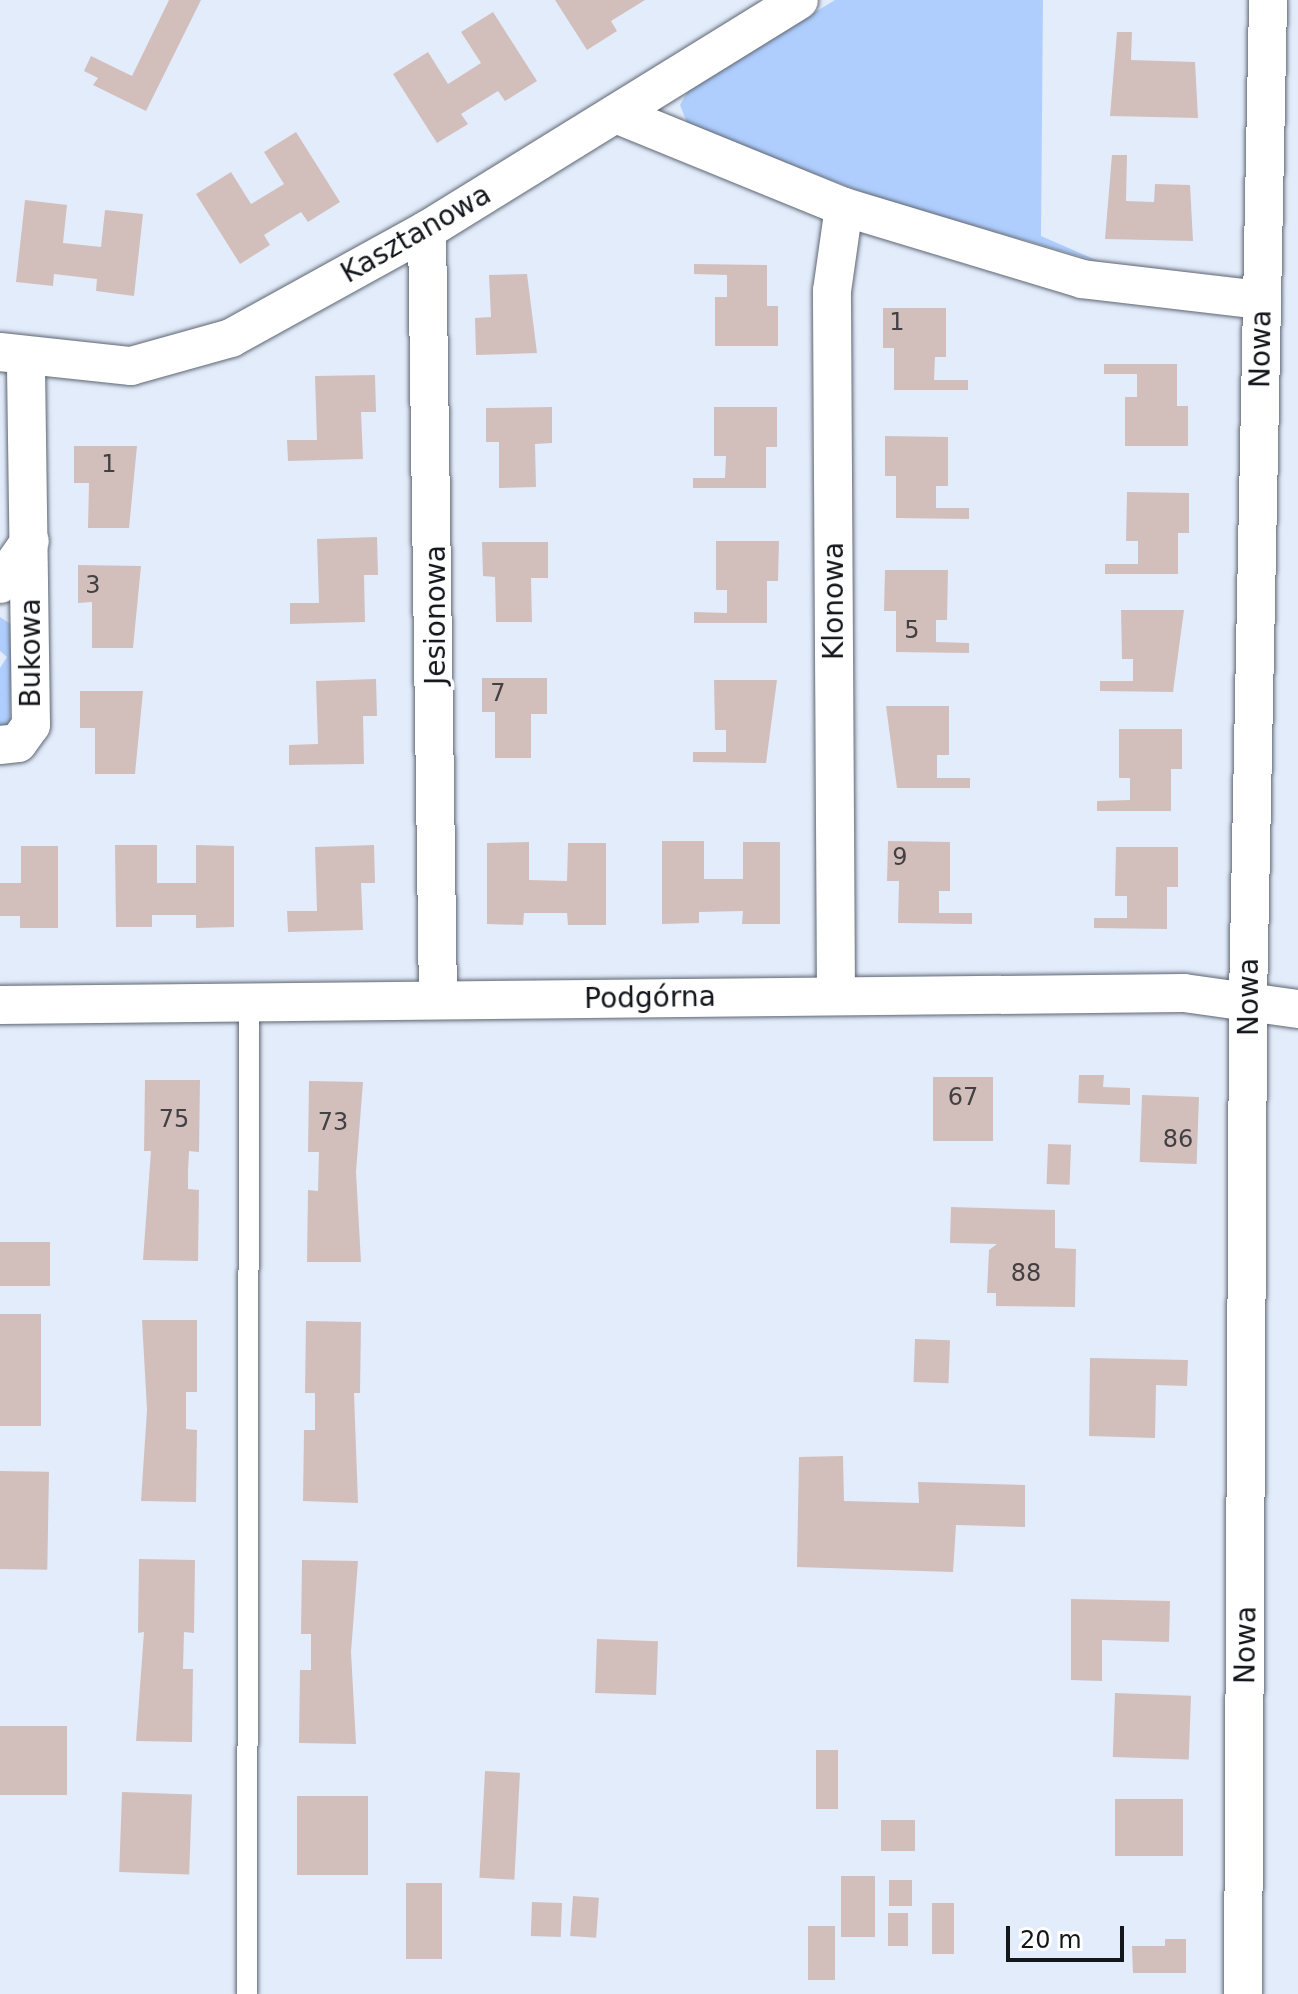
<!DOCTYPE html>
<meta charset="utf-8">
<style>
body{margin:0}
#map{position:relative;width:1298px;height:1994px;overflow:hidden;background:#e3ecfb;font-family:"DejaVu Sans",sans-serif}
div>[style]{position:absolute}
.green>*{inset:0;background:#afcefe}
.building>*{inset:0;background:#d2bfbc;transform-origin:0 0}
.roads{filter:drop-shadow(0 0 2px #5e6672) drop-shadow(0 0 2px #5e6672)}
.lane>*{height:20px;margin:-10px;padding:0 10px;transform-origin:10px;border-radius:10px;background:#fff}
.street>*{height:38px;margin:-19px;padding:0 19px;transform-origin:19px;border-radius:19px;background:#fff}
span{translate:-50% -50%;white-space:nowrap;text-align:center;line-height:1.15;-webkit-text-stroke:7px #fff;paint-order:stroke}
.number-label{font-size:24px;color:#434043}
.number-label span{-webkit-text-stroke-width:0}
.street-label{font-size:28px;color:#13161b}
.scale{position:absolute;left:1006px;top:1926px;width:118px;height:36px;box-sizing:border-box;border:4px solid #13161b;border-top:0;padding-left:10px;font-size:24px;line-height:28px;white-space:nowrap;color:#13161b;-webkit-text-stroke:6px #fff;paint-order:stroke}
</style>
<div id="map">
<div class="green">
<div style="clip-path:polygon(835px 0,1043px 0,1041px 236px,1103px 263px,875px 197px,688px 125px,680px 105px,689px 89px)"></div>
<div style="clip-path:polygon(0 617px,12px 625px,10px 730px,0 731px,0 668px,7px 657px,0 651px)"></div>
</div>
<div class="building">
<div style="clip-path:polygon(169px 0,201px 0,146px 111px,93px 85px,98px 78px,84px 71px,91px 56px,132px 76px)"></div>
<div style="clip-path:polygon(555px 0,645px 0,611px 21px,617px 31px,587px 50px)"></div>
<div style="clip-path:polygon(493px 12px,537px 81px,505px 101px,498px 91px,461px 114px,468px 124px,437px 143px,393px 74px,428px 52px,448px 84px,481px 63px,461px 32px)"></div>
<div style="clip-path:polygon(1117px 32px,1132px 32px,1131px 60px,1195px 62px,1198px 118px,1110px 116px)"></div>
<div style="clip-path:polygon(296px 132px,340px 202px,308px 222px,301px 212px,283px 223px,264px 235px,270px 245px,240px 264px,196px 194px,231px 172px,251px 204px,284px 184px,264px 152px)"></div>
<div style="clip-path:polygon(1112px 155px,1127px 155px,1126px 201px,1154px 202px,1155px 184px,1190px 185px,1193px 241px,1105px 239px)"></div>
<div style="clip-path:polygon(25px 200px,67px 205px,63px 243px,101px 247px,105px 210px,143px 214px,134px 296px,96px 291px,97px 279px,54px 274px,53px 286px,16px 282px)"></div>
<div style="clip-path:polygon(694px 264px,767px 265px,767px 306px,778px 306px,778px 346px,715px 346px,715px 297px,727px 297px,727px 275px,694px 274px)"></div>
<div style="clip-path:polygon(527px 274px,537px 353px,476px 355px,475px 318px,491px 317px,489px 275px)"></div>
<div style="clip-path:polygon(883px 308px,946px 308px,946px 357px,935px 357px,934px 380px,968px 380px,968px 390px,894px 390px,894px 348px,883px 348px)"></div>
<div style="clip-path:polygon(1104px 364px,1177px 364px,1177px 406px,1188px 406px,1188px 446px,1125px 446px,1125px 397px,1137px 397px,1137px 374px,1104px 374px)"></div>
<div style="clip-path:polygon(375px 375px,376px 412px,361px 412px,363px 459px,288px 461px,287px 440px,317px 440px,315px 376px)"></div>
<div style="clip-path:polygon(552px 407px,552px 443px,535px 444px,536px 487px,499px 488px,499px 442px,486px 442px,486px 408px)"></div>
<div style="clip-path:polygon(714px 407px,777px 407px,777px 447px,766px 447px,766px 488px,693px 488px,693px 478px,725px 478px,726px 456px,714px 456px)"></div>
<div style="clip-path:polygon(885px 436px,948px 437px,948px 486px,936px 486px,936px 508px,969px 508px,969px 519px,896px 518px,896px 476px,885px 476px)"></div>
<div style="clip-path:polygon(74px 446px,137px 446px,129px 528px,88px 528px,89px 483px,74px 483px)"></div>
<div style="clip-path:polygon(1127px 492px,1189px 493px,1189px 533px,1178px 533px,1178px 574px,1105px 574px,1105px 564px,1138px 564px,1138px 541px,1126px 541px)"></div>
<div style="clip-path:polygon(377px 537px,378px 575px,364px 575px,365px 622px,290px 624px,290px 603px,319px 603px,317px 539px)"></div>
<div style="clip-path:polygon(716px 541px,779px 541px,778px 581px,767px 581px,767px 623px,694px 623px,694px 612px,727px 613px,727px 590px,716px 590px)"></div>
<div style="clip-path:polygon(482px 542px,548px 542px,548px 578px,531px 578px,532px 622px,496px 622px,495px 577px,483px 576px)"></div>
<div style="clip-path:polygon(78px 565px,141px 566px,133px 648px,92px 648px,92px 602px,78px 603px)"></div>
<div style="clip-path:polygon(885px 570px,948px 570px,947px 620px,936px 620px,936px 642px,969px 643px,969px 653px,896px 652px,896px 611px,884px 611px)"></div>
<div style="clip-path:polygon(1121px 610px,1184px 610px,1173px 692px,1100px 691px,1100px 681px,1133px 681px,1133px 659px,1122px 659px)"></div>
<div style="clip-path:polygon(482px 678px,547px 678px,547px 714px,531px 714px,531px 758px,495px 758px,495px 712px,482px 712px)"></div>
<div style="clip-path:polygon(376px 679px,377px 716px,363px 716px,364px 764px,289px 765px,289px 745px,318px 744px,316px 681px)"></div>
<div style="clip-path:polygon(714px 680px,777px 680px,766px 763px,693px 762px,693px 752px,726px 752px,726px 730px,715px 730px)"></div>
<div style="clip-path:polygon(80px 691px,143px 691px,135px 774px,95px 774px,95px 728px,80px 728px)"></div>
<div style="clip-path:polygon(886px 706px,949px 706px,949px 755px,937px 755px,937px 778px,970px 778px,970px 788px,897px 788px)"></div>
<div style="clip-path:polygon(1119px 729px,1182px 729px,1182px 769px,1171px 769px,1171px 811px,1097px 811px,1097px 801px,1130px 800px,1130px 778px,1119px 778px)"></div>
<div style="clip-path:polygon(662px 841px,704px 841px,704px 879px,743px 879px,743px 842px,780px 842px,780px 924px,742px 924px,743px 911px,699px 912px,699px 923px,662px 924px)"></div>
<div style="clip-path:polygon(888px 841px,950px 842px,950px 891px,939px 891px,939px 913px,972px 913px,972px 924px,898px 923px,899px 881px,887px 881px)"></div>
<div style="clip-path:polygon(529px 842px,529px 880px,567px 881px,568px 843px,606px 843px,606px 925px,568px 925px,567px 913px,524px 913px,523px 925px,487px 924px,487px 843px)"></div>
<div style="clip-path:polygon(115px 845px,157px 845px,157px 883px,196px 883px,196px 845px,234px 846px,234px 927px,196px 928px,196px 915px,152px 915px,152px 927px,116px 927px)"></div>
<div style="clip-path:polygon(374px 845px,375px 883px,361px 883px,363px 930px,288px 932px,287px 911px,317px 911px,315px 847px)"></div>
<div style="clip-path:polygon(21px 846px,58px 846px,58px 928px,20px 928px,20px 916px,0 916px,0 883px,21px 883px)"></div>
<div style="clip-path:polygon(1116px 847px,1178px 847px,1178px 887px,1167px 887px,1167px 929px,1094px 928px,1094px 918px,1127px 918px,1127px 896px,1115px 896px)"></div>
<div style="clip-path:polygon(1079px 1075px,1104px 1075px,1103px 1087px,1130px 1088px,1130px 1105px,1078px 1103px)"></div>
<div style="left:933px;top:1077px;width:60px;height:64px"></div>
<div style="clip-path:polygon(145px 1080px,200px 1080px,199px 1152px,189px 1151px,188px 1171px,188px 1189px,199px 1190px,198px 1261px,143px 1260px,151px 1151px,144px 1151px)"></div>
<div style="clip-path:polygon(309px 1081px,363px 1082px,356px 1172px,361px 1262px,307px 1262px,308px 1190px,318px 1191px,319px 1152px,308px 1152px)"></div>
<div style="left:1142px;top:1095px;width:57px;height:67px;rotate:2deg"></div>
<div style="left:1048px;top:1144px;width:23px;height:40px;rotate:2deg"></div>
<div style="clip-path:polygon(951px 1207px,1055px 1210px,1055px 1248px,1076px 1249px,1075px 1307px,996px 1306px,996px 1293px,987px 1293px,989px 1250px,997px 1244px,950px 1243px)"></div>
<div style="left:0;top:1242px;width:50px;height:44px"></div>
<div style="left:0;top:1314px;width:41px;height:112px"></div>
<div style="clip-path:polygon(142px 1320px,197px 1320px,197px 1392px,186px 1392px,186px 1429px,197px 1430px,196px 1502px,141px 1501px,147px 1410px)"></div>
<div style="clip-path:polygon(306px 1321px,361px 1322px,360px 1393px,354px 1393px,358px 1503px,303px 1501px,304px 1430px,315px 1430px,315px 1393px,305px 1393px)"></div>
<div style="left:915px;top:1339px;width:35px;height:43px;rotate:2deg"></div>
<div style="clip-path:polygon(1090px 1358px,1188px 1360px,1187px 1386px,1156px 1385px,1155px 1438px,1089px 1436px)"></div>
<div style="clip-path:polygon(843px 1456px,844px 1501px,919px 1503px,918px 1482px,1025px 1485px,1025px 1527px,956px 1525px,953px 1572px,797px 1567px,799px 1457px)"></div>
<div style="left:0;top:1471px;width:49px;height:98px;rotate:1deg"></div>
<div style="clip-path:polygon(139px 1559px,195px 1560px,194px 1633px,184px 1632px,183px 1669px,193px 1669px,192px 1742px,136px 1741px,144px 1632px,138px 1633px)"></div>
<div style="clip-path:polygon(302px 1560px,358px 1561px,351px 1652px,356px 1744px,299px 1743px,300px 1670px,311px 1670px,311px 1634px,301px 1634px)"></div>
<div style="clip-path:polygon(1071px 1599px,1170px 1601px,1169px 1642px,1102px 1640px,1102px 1681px,1071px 1680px)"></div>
<div style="left:597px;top:1639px;width:61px;height:54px;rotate:2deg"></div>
<div style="left:1115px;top:1693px;width:76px;height:64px;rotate:2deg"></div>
<div style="left:67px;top:1726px;width:69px;height:67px;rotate:90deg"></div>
<div style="left:816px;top:1750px;width:22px;height:59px"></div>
<div style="left:485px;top:1771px;width:35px;height:107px;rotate:3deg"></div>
<div style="left:122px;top:1792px;width:70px;height:80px;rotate:2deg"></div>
<div style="left:297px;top:1796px;width:71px;height:79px"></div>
<div style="left:1115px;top:1799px;width:68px;height:57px"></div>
<div style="left:881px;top:1820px;width:34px;height:31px"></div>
<div style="left:841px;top:1876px;width:34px;height:61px"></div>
<div style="left:889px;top:1880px;width:23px;height:26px"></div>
<div style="left:406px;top:1883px;width:36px;height:76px"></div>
<div style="left:573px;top:1896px;width:26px;height:40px;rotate:4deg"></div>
<div style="left:532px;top:1902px;width:30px;height:34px;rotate:2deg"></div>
<div style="left:954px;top:1903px;width:51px;height:22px;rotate:90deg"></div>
<div style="left:888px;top:1913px;width:20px;height:33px"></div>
<div style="left:808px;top:1926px;width:27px;height:54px"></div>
<div style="clip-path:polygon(1165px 1939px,1186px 1939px,1186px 1973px,1133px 1973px,1132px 1946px,1165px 1946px)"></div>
</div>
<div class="roads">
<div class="lane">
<div style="left:247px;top:1994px;width:991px;rotate:-89.88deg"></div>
</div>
<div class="street">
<div style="left:616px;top:114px;width:246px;rotate:22.2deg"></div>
<div style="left:844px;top:207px;width:249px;rotate:16.8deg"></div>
<div style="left:1082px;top:279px;width:181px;rotate:6.7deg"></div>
<div style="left:427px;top:230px;width:770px;rotate:89.18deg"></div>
<div style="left:0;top:352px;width:132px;rotate:6.1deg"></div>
<div style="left:131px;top:366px;width:104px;rotate:-15.6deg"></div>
<div style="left:231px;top:338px;width:224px;rotate:-28.9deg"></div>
<div style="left:427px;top:230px;width:437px;rotate:-31.7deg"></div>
<div style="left:0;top:584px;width:52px;rotate:-55.1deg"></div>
<div style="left:0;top:745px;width:18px;rotate:-6deg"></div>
<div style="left:18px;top:743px;width:22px;rotate:-54deg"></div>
<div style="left:31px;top:725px;width:367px;rotate:-90.8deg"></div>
<div style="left:836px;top:996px;width:705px;rotate:-90.33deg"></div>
<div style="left:832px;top:291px;width:85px;rotate:-81.9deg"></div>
<div style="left:0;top:1005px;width:1184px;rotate:-0.58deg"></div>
<div style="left:1184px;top:993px;width:115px;rotate:8deg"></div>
<div style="left:1243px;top:1994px;width:995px;rotate:-89.71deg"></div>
<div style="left:1248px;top:999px;width:999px;rotate:-88.85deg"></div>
</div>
</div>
<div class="number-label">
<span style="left:897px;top:323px">1</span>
<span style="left:109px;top:465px">1</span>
<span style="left:93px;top:586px">3</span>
<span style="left:912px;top:631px">5</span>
<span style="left:498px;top:694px">7</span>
<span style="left:900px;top:858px">9</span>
<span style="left:963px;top:1098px">67</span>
<span style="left:174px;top:1120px">75</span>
<span style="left:333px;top:1123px">73</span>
<span style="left:1178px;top:1140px">86</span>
<span style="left:1026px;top:1274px">88</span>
</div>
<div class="street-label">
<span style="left:416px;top:234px;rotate:-30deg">Kasztanowa</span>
<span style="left:1261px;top:349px;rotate:-89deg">Nowa</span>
<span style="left:834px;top:601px;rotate:-90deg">Klonowa</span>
<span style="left:436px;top:615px;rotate:-90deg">Jesionowa</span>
<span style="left:31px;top:653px;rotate:-90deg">Bukowa</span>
<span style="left:1249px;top:997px;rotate:-90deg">Nowa</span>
<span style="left:650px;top:998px;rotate:-1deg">Podgórna</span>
<span style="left:1246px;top:1645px;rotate:-89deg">Nowa</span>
</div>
<div class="scale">20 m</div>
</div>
